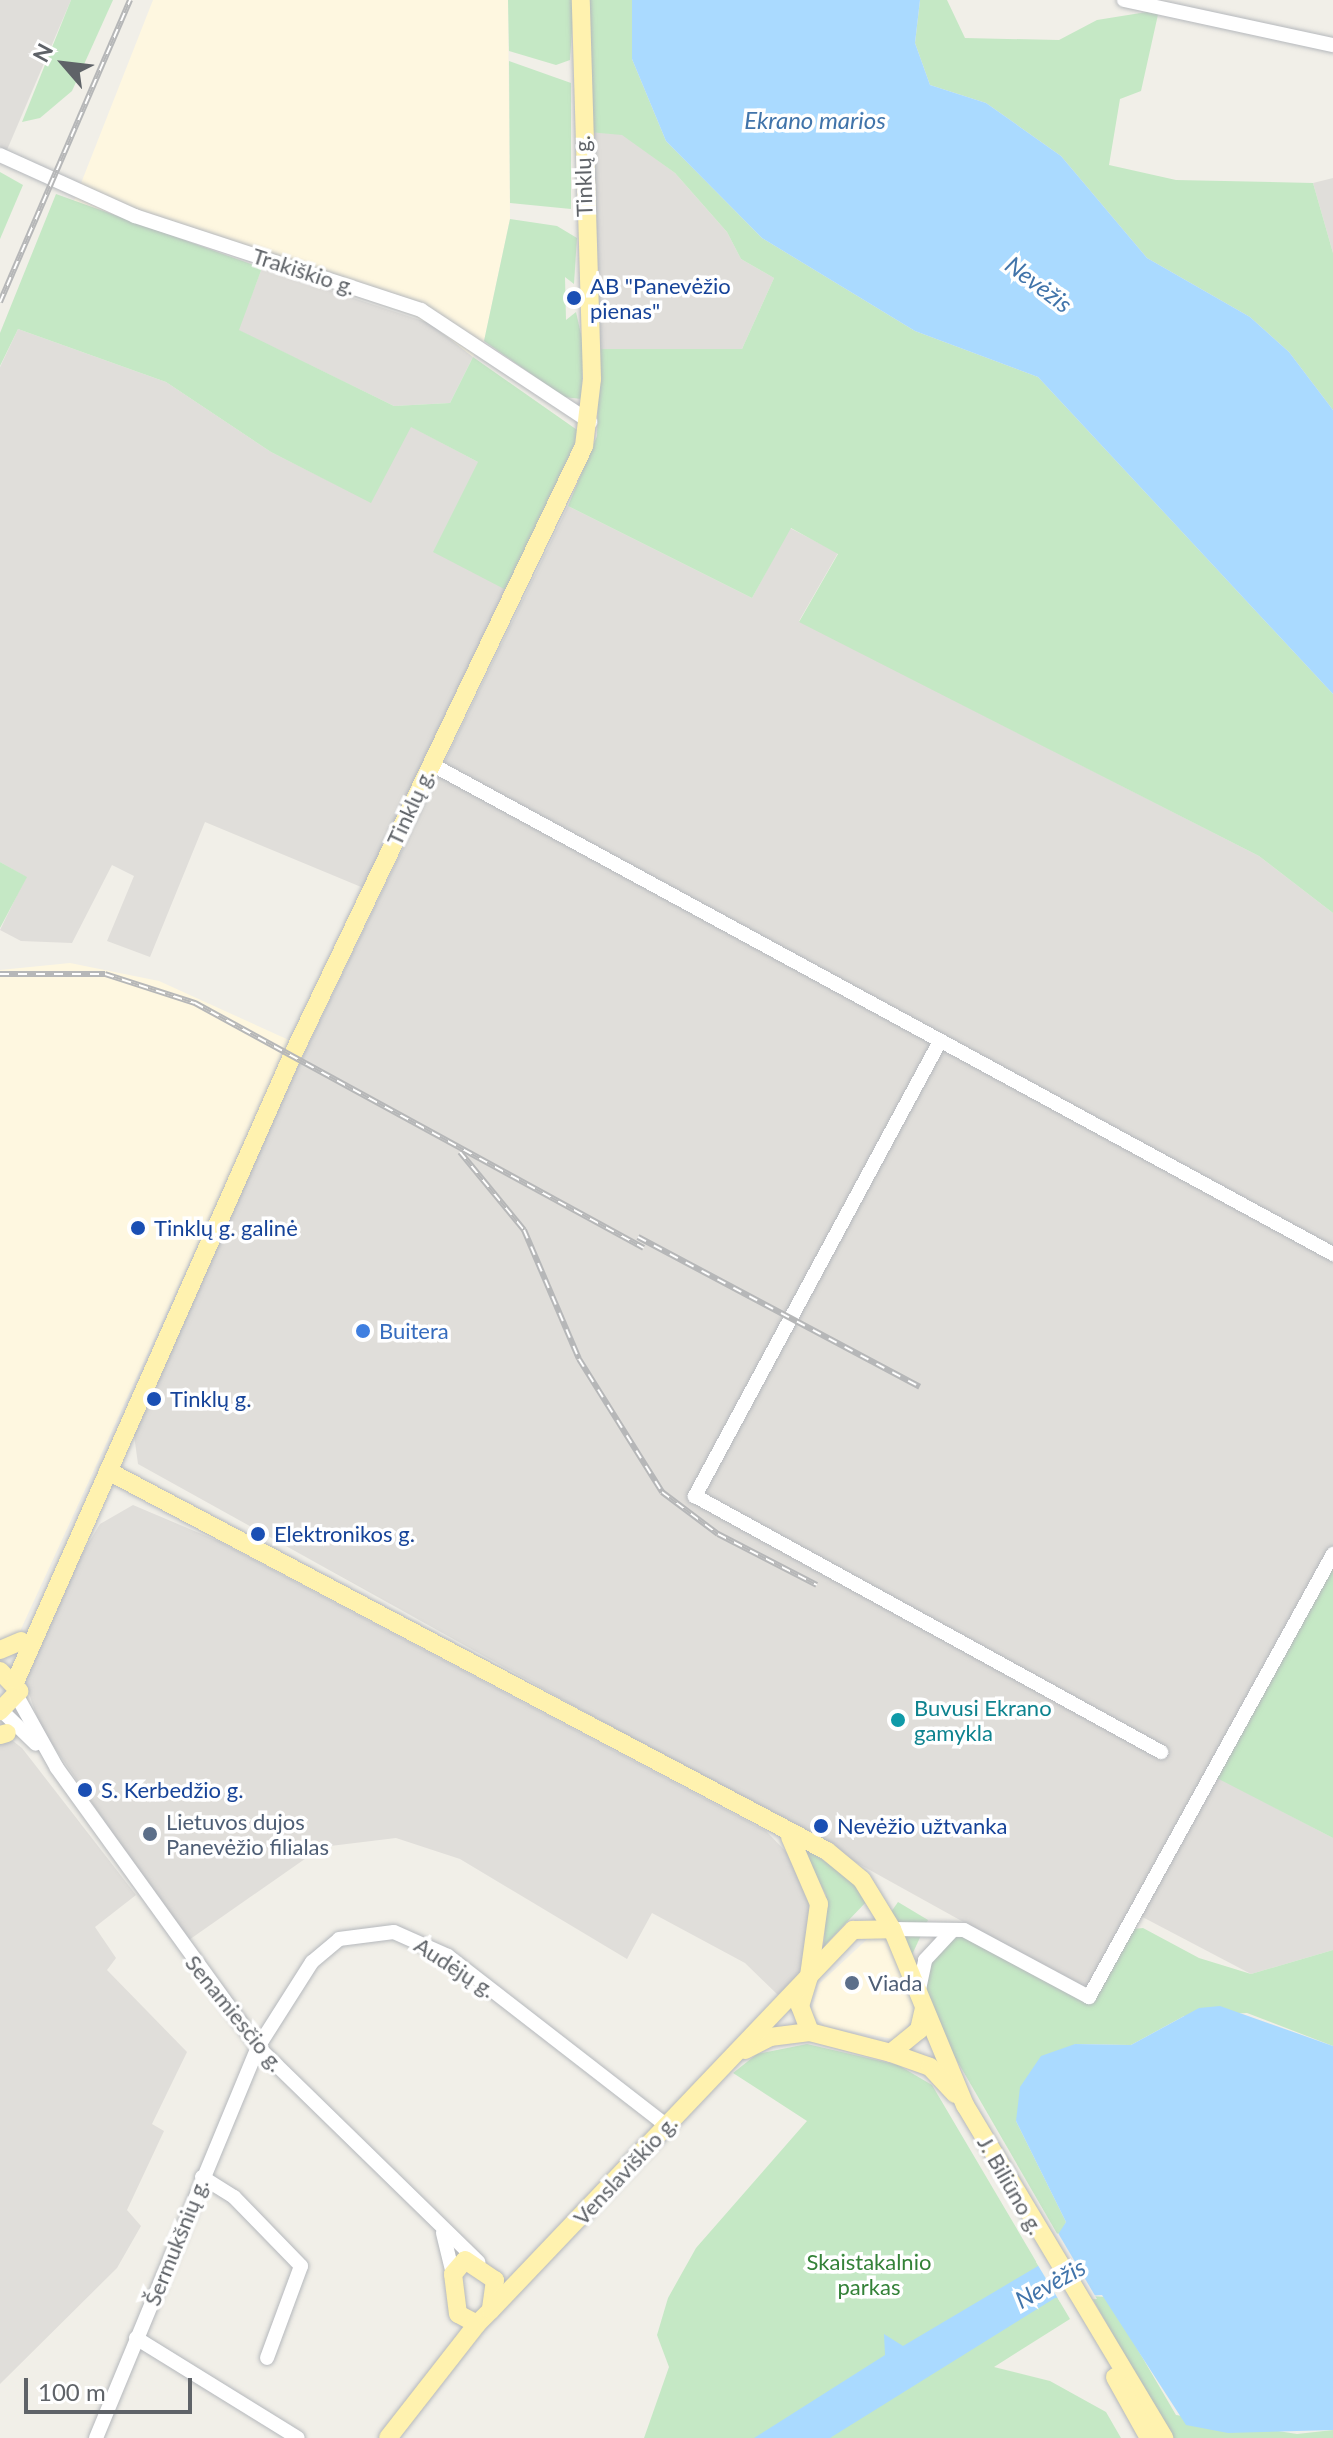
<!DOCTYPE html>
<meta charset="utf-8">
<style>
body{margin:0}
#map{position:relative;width:1333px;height:2438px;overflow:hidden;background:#f1efe8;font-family:Lato,sans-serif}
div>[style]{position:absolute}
.commercial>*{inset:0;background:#fef7e0}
.industrial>*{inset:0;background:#e0deda}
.green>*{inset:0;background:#c5e8c5}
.water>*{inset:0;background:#aadaff}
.pier>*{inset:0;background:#f1efe8}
.roads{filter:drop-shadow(0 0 2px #b5b8bc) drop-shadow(0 0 2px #b5b8bc)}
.minor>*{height:14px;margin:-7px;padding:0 7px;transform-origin:7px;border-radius:7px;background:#fff}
.major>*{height:18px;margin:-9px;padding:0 9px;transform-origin:9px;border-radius:9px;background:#fff2af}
.rail>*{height:6px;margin-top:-3px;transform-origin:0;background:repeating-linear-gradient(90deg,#fff 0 9px,#b6b7b8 0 18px);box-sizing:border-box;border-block:2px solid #b6b7b8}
.dots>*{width:22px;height:22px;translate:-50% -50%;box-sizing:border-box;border:4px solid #fff;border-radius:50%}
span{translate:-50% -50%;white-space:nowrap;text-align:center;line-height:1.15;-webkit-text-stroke:7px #fff;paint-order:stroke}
.street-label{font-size:22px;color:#5f6368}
.transit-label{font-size:22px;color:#164399}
.left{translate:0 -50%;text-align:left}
.shop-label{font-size:22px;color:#366cbe}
.culture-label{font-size:22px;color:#0d838f}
.service-label{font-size:22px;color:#4e5e75}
.park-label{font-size:22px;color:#348238}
.water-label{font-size:24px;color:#4174aa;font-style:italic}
.north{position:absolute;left:24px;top:24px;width:80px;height:80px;-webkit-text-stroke:6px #fff;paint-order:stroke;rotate:298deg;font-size:22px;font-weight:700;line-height:32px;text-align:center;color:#5f6368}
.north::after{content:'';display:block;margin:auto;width:28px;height:36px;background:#5f6368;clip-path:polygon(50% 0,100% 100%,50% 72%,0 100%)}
.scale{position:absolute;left:24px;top:2378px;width:168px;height:36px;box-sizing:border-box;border:4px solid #5f6368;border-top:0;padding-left:10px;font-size:24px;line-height:28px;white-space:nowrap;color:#5f6368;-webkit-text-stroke:6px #fff;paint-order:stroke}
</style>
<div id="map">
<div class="commercial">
<div style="clip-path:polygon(153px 0,508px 0,510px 219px,484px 341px,473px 357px,415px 316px,74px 201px)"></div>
<div style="clip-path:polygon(70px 963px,159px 981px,291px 1041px,16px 1640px,0 1645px,0 970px)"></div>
<div style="clip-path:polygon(876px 1931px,889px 1940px,918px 2011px,898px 2040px,825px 2026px,811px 2012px,819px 1984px)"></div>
</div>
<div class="industrial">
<div style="clip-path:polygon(0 0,71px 0,4px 157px,0 155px)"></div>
<div style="clip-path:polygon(588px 132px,622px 134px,675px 173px,727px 232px,741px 259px,774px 278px,742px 349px,599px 349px)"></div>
<div style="clip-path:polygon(1333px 178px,1333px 253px,1313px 183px)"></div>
<div style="clip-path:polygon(262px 268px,429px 323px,473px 357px,450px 403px,394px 406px,238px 330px)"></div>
<div style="clip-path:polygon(18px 329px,166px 382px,271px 452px,371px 502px,410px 426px,478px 462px,508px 591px,366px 889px,205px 822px,150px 957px,107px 941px,134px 876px,112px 865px,72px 943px,21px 941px,0 930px,26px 877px,0 862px,0 367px)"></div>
<div style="clip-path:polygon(568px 506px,752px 598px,790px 528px,838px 553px,799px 621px,1259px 856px,1333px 913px,1333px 1554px,1211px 1774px,1333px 1838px,1333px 1950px,1251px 1974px,1131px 1911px,1086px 1990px,138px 1464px,134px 1435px,286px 1091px)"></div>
<div style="clip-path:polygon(133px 1505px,218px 1541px,766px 1831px,794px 1860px,811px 1904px,801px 1973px,778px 1995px,745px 1963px,652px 1913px,627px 1959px,460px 1859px,396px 1838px,322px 1847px,186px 1942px,40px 1726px,23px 1676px,62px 1587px,100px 1524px)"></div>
<div style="clip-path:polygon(0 1731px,22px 1748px,136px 1895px,95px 1927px,116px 1958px,107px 1970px,187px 2052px,152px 2124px,164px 2131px,127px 2210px,141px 2226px,117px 2268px,0 2384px)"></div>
</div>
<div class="green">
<div style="clip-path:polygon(71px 0,113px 0,72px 91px,40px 118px,22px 122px)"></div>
<div style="clip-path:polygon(508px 0,574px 0,570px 60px,556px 65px,509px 51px)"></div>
<div style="clip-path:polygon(588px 0,632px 0,632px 59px,666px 141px,762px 238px,915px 331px,1038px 377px,1333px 694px,1333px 913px,1259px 856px,799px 622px,838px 554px,791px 528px,752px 598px,568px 506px,597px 436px,599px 349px,742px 349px,774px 278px,741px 259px,727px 232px,675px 173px,622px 135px,588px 132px)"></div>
<div style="clip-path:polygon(920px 0,947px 0,965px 38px,1059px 40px,1097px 20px,1159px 10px,1141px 91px,1120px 99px,1109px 165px,1176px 180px,1313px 183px,1333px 253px,1333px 410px,1289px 352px,1250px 317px,1147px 258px,1061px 156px,986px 103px,930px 85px,915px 43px)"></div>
<div style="clip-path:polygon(509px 61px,571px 83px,571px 209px,510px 203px)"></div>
<div style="clip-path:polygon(0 172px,23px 185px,0 239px)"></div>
<div style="clip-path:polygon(56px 194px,262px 268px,239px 330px,394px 406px,450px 403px,473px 357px,580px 432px,508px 591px,433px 552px,478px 462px,411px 427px,371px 503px,271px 452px,166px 382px,18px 329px,0 366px,0 333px)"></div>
<div style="clip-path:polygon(510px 219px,557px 226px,577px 238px,574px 284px,565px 277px,566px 320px,576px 312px,584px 347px,581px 399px,564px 397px,484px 341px)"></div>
<div style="clip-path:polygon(0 862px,27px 877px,0 928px)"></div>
<div style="clip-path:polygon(1333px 1554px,1333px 1838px,1211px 1775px)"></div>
<div style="clip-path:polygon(800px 1845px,853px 1880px,868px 1900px,824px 1946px,826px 1895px)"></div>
<div style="clip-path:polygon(898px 1902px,928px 1920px,911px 1957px,891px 1912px)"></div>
<div style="clip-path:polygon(1143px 1928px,1199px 1958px,1251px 1974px,1333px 1950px,1333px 2046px,1247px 2013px,1184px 2016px,1131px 2045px,1075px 2044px,1016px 2121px,1066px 2222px,1059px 2237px,952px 2052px,926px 1990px,929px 1966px,949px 1939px,963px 1936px,1091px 2004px,1133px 1929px)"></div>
<div style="clip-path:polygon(807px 2044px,898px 2065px,932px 2085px,1070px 2319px,994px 2367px,1050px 2381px,1106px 2412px,1121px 2438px,644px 2438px,669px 2367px,657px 2335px,668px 2298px,696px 2248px,807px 2121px,733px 2073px,757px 2054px)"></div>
<div style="clip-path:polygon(1091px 2296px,1107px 2297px,1176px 2415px,1297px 2434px,1333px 2430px,1333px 2438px,1172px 2438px)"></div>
</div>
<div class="water">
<div style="clip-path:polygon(632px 0,920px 0,915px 43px,930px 85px,986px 103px,1061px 156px,1147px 258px,1250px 317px,1289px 352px,1333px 410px,1333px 694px,1038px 377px,915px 331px,762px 238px,666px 141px,632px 59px)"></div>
<div style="clip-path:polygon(1220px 2006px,1333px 2046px,1333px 2430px,1228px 2433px,1186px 2425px,1102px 2295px,1055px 2298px,830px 2438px,754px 2438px,885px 2355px,884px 2334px,903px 2346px,1038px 2266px,1066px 2222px,1016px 2121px,1020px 2087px,1041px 2056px,1075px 2044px,1131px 2045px,1199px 2008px)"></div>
</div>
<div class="pier">
<div style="clip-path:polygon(1058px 2233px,1097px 2299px,1060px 2302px,1036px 2262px)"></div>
</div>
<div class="roads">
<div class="minor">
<div style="left:1124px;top:0;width:214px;rotate:12.2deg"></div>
<div style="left:0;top:155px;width:148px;rotate:24.3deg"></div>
<div style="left:135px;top:216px;width:301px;rotate:18.2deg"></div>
<div style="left:421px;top:310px;width:203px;rotate:33.5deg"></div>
<div style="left:431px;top:764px;width:1027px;rotate:28.51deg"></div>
<div style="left:939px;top:1043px;width:515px;rotate:118.31deg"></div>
<div style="left:695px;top:1496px;width:532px;rotate:28.78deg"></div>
<div style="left:18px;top:1698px;width:80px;rotate:60.9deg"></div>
<div style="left:57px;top:1768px;width:344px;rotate:54.2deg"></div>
<div style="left:258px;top:2047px;width:308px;rotate:44.3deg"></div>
<div style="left:2px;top:1711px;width:47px;rotate:44.1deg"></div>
<div style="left:892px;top:1929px;width:72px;rotate:0.8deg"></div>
<div style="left:964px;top:1930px;width:142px;rotate:28.2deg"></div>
<div style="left:1089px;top:1997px;width:506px;rotate:-61.15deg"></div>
<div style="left:918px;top:1994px;width:35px;rotate:-78deg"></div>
<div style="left:925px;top:1960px;width:40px;rotate:-47deg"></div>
<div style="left:202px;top:2177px;width:38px;rotate:32deg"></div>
<div style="left:234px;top:2197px;width:96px;rotate:45.8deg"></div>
<div style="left:301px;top:2266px;width:98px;rotate:110.3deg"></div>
<div style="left:443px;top:2233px;width:42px;rotate:76.3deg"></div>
<div style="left:136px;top:2338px;width:190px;rotate:31.7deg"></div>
<div style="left:96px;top:2438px;width:423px;rotate:-67.5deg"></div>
<div style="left:258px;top:2047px;width:101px;rotate:-57.6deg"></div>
<div style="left:312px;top:1962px;width:35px;rotate:-40deg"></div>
<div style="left:339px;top:1939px;width:55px;rotate:-7.3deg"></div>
<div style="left:394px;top:1932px;width:59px;rotate:24deg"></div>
<div style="left:448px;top:1956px;width:276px;rotate:37.8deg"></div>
</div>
<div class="major">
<div style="left:108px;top:1471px;width:813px;rotate:27.86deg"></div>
<div style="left:827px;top:1851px;width:45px;rotate:39.6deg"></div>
<div style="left:862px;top:1880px;width:57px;rotate:58.5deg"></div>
<div style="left:0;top:1650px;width:23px;rotate:-23deg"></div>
<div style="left:0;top:1671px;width:28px;rotate:46deg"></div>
<div style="left:19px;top:1691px;width:28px;rotate:134deg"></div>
<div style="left:16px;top:1680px;width:685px;rotate:-66.13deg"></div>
<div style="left:293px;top:1054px;width:674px;rotate:-64.42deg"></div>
<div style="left:584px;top:446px;width:67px;rotate:-83.2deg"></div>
<div style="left:592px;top:379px;width:379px;rotate:-91.7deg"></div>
<div style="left:0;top:1735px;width:7px;rotate:-16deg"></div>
<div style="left:924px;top:2008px;width:23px;rotate:103deg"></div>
<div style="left:919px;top:2030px;width:36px;rotate:141deg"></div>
<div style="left:891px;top:2053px;width:84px;rotate:-165.5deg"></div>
<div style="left:810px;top:2032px;width:28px;rotate:-111deg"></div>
<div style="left:800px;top:2006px;width:31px;rotate:-73deg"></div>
<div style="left:809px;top:1976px;width:64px;rotate:-46.3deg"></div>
<div style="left:853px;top:1930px;width:39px;rotate:-1deg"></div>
<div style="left:892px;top:1929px;width:191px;rotate:67.5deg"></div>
<div style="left:965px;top:2105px;width:388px;rotate:59.1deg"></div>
<div style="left:745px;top:2050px;width:28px;rotate:-27deg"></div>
<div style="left:770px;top:2037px;width:40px;rotate:-7.1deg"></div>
<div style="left:891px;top:2053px;width:41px;rotate:19.7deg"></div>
<div style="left:930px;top:2067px;width:37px;rotate:47deg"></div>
<div style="left:465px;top:2260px;width:36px;rotate:34deg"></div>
<div style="left:495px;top:2280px;width:30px;rotate:98deg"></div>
<div style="left:491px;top:2310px;width:20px;rotate:135deg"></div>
<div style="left:477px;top:2324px;width:21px;rotate:-152deg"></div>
<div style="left:458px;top:2314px;width:40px;rotate:-97.1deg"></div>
<div style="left:453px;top:2274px;width:18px;rotate:-49deg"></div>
<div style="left:491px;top:2310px;width:461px;rotate:-46.4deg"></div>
<div style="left:809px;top:1976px;width:73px;rotate:-82.1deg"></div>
<div style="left:819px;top:1904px;width:73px;rotate:-113.4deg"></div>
<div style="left:1115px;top:2377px;width:70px;rotate:60.9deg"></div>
<div style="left:388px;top:2438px;width:145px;rotate:-52deg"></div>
</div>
</div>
<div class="rail">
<div style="left:0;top:302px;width:329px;rotate:-66.7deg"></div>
<div style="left:0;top:974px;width:105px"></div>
<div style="left:105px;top:974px;width:95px;rotate:17.9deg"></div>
<div style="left:195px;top:1003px;width:511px;rotate:28.62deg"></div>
<div style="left:460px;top:1152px;width:101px;rotate:50.6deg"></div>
<div style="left:524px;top:1230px;width:140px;rotate:66.9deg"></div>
<div style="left:579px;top:1359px;width:157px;rotate:58deg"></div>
<div style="left:662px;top:1492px;width:70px;rotate:36.9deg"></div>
<div style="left:718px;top:1534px;width:111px;rotate:27.3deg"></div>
<div style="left:638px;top:1237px;width:319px;rotate:28deg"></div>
</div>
<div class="dots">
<div style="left:574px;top:298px;background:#1a4fb4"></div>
<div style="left:138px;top:1228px;background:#1a4fb4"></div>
<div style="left:363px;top:1331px;background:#3f7fe0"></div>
<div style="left:154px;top:1399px;background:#1a4fb4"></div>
<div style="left:258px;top:1534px;background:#1a4fb4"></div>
<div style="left:898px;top:1720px;background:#0f9aa8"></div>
<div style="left:85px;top:1790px;background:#1a4fb4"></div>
<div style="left:821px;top:1826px;background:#1a4fb4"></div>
<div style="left:150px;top:1834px;background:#5c6f8a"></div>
<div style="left:852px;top:1983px;background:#5c6f8a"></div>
</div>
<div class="street-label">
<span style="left:583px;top:176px;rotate:-92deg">Tinklų g.</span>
<span style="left:304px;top:271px;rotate:18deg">Trakiškio g.</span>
<span style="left:410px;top:807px;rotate:-65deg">Tinklų g.</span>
<span style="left:455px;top:1967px;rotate:33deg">Audėjų g.</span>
<span style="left:235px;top:2013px;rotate:51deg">Senamiesčio g.</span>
<span style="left:625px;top:2170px;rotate:-47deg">Venslaviškio g.</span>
<span style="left:1011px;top:2185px;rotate:60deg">J. Biliūno g.</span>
<span style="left:176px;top:2242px;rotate:-68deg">Šermukšnių g.</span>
</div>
<div class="transit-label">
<span class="left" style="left:590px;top:298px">AB "Panevėžio<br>pienas"</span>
<span class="left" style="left:154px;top:1228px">Tinklų g. galinė</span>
<span class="left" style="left:170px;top:1399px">Tinklų g.</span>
<span class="left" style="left:274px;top:1534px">Elektronikos g.</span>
<span class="left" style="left:101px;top:1790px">S. Kerbedžio g.</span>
<span class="left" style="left:837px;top:1826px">Nevėžio užtvanka</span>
</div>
<div class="shop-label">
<span class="left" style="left:379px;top:1331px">Buitera</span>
</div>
<div class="culture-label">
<span class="left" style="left:914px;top:1720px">Buvusi Ekrano<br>gamykla</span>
</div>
<div class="service-label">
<span class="left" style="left:166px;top:1834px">Lietuvos dujos<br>Panevėžio filialas</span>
<span class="left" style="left:868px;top:1983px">Viada</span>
</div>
<div class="park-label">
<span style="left:869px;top:2274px">Skaistakalnio<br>parkas</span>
</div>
<div class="water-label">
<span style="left:815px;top:120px">Ekrano marios</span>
<span style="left:1039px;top:284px;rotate:37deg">Nevėžis</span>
<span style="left:1050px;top:2283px;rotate:-29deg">Nevėžis</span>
</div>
<div class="north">N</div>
<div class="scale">100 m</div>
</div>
